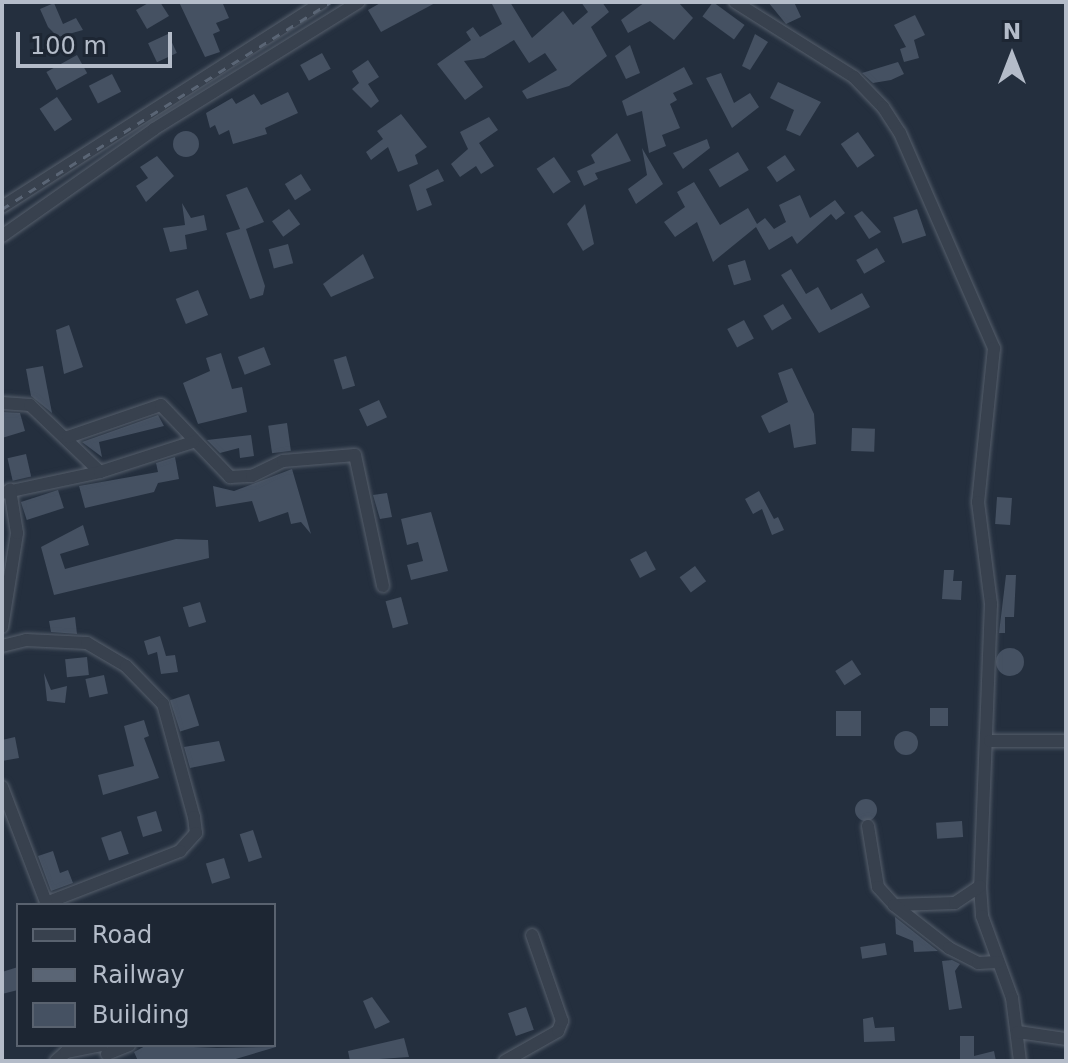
<!DOCTYPE html>
<style>
body{margin:0}
#map{position:relative;width:1068px;height:1063px;overflow:hidden;background:#242f3e;font-family:"DejaVu Sans",sans-serif}
div>[style]{position:absolute}
.building>*{inset:0;background:#455162;transform-origin:0 0}
.round{border-radius:50%}
.roads{filter:drop-shadow(0 0 2px #565f6c) drop-shadow(0 0 2px #565f6c)}
.minor>*{height:12px;margin:-6px;padding:0 6px;transform-origin:6px;border-radius:6px;background:#38414e}
.rail>*{height:3px;margin-top:-1.5px;transform-origin:0;background:repeating-linear-gradient(90deg,#5a6575 0 8px,transparent 0 16px)}
span{translate:-50% -50%;white-space:nowrap;text-align:center;line-height:1.15;-webkit-text-stroke:8px #1d2633;paint-order:stroke}
.frame{position:absolute;inset:0;border:4px solid #b4bcc9;pointer-events:none}
.legend{position:absolute;left:16px;top:903px;width:260px;height:144px;box-sizing:border-box;background:#1d2633;border:2px solid #59626f;margin:0;padding:10px 14px;list-style:none;font-size:24px;color:#b4bcc9}
.legend li{display:flex;align-items:center;gap:16px;height:40px}
.legend b{width:40px;border:2px solid #59626f}
.north{position:absolute;left:972px;top:16px;width:80px;height:80px;-webkit-text-stroke:6px #1d2633;paint-order:stroke;rotate:0deg;font-size:22px;font-weight:700;line-height:32px;text-align:center;color:#b4bcc9}
.north::after{content:'';display:block;margin:auto;width:28px;height:36px;background:#b4bcc9;clip-path:polygon(50% 0,100% 100%,50% 72%,0 100%)}
.scale{position:absolute;left:16px;top:32px;width:156px;height:36px;box-sizing:border-box;border:4px solid #b4bcc9;border-top:0;padding-left:10px;font-size:24px;line-height:28px;white-space:nowrap;color:#b4bcc9;-webkit-text-stroke:6px #1d2633;paint-order:stroke}
</style>
<div id="map">
<div class="building">
<div style="clip-path:polygon(150px 2px,160px 2px,169px 16px,147px 29px,136px 10px)"></div>
<div style="clip-path:polygon(179px 2px,223px 4px,229px 18px,216px 23px,220px 31px,213px 34px,220px 52px,205px 57px)"></div>
<div style="clip-path:polygon(382px 2px,437px 2px,381px 32px,368px 10px)"></div>
<div style="clip-path:polygon(491px 2px,510px 2px,532px 38px,563px 11px,573px 25px,588px 12px,581px 2px,602px 2px,609px 12px,591px 27px,607px 56px,569px 86px,527px 99px,522px 91px,557px 70px,545px 53px,529px 63px,514px 40px,484px 58px,464px 61px,483px 87px,465px 100px,437px 64px,471px 40px,466px 32px,473px 27px,480px 37px,502px 24px)"></div>
<div style="clip-path:polygon(645px 2px,678px 2px,693px 18px,674px 40px,650px 21px,628px 33px,621px 20px)"></div>
<div style="left:713px;top:2px;width:39px;height:18px;rotate:36deg"></div>
<div style="clip-path:polygon(768px 2px,794px 2px,801px 17px,786px 24px)"></div>
<div style="clip-path:polygon(54px 3px,63px 24px,76px 18px,83px 30px,58px 37px,48px 27px,40px 9px)"></div>
<div style="clip-path:polygon(915px 15px,925px 35px,914px 40px,919px 58px,904px 62px,900px 49px,906px 47px,894px 25px)"></div>
<div style="left:168px;top:34px;width:21px;height:22px;rotate:65deg"></div>
<div style="clip-path:polygon(755px 34px,768px 42px,750px 70px,742px 66px)"></div>
<div style="clip-path:polygon(630px 45px,640px 73px,626px 79px,615px 56px)"></div>
<div style="left:322px;top:53px;width:18px;height:25px;rotate:61deg"></div>
<div style="left:77px;top:55px;width:21px;height:35px;rotate:61deg"></div>
<div style="clip-path:polygon(368px 60px,379px 77px,368px 84px,379px 101px,371px 108px,352px 89px,359px 83px,352px 71px)"></div>
<div style="clip-path:polygon(898px 62px,904px 74px,891px 80px,873px 83px,862px 73px)"></div>
<div style="clip-path:polygon(684px 67px,693px 84px,673px 93px,677px 100px,670px 104px,680px 128px,662px 135px,666px 146px,649px 153px,642px 111px,627px 116px,622px 101px)"></div>
<div style="clip-path:polygon(721px 73px,734px 103px,750px 93px,759px 107px,732px 128px,706px 78px)"></div>
<div style="left:112px;top:74px;width:20px;height:26px;rotate:63deg"></div>
<div style="clip-path:polygon(778px 82px,821px 102px,800px 136px,786px 130px,794px 110px,770px 98px)"></div>
<div style="clip-path:polygon(288px 92px,298px 113px,265px 128px,267px 134px,233px 144px,229px 130px,219px 135px,215px 125px,210px 128px,206px 113px,232px 98px,236px 104px,254px 94px,261px 105px)"></div>
<div style="left:57px;top:97px;width:27px;height:21px;rotate:56deg"></div>
<div style="clip-path:polygon(401px 114px,427px 147px,415px 155px,418px 164px,398px 172px,388px 147px,371px 160px,366px 152px,383px 139px,377px 131px)"></div>
<div style="clip-path:polygon(489px 117px,498px 130px,479px 143px,494px 166px,481px 174px,476px 166px,460px 177px,451px 164px,468px 149px,460px 132px)"></div>
<div class="round" style="left:173px;top:131px;width:26px;height:26px"></div>
<div style="left:858px;top:132px;width:29px;height:21px;rotate:55deg"></div>
<div style="clip-path:polygon(617px 133px,631px 161px,595px 173px,598px 179px,584px 186px,577px 171px,595px 163px,591px 155px)"></div>
<div style="clip-path:polygon(707px 139px,710px 148px,683px 169px,673px 153px)"></div>
<div style="clip-path:polygon(642px 148px,663px 184px,636px 204px,628px 189px,647px 175px)"></div>
<div style="left:738px;top:152px;width:21px;height:34px;rotate:59deg"></div>
<div style="left:785px;top:155px;width:18px;height:22px;rotate:56deg"></div>
<div style="clip-path:polygon(157px 156px,174px 176px,146px 202px,136px 186px,148px 178px,140px 167px)"></div>
<div style="left:554px;top:157px;width:30px;height:21px;rotate:56deg"></div>
<div style="clip-path:polygon(438px 169px,444px 181px,426px 189px,432px 205px,417px 211px,409px 185px)"></div>
<div style="left:301px;top:174px;width:19px;height:19px;rotate:58deg"></div>
<div style="clip-path:polygon(694px 182px,720px 225px,748px 208px,757px 224px,765px 218px,774px 229px,786px 222px,779px 205px,800px 195px,810px 218px,835px 200px,845px 213px,836px 220px,831px 214px,797px 244px,792px 236px,769px 250px,756px 227px,713px 262px,697px 222px,675px 237px,664px 222px,685px 207px,677px 192px)"></div>
<div style="clip-path:polygon(247px 187px,264px 222px,246px 229px,265px 286px,263px 295px,250px 299px,226px 233px,240px 229px,226px 195px)"></div>
<div style="clip-path:polygon(182px 203px,191px 218px,204px 215px,207px 230px,185px 235px,187px 249px,170px 252px,163px 228px,185px 225px)"></div>
<div style="clip-path:polygon(585px 204px,594px 244px,583px 251px,567px 224px)"></div>
<div style="left:289px;top:209px;width:19px;height:21px;rotate:54deg"></div>
<div style="left:917px;top:209px;width:28px;height:25px;rotate:71deg"></div>
<div style="clip-path:polygon(862px 211px,881px 232px,869px 239px,854px 216px)"></div>
<div style="left:288px;top:244px;width:20px;height:20px;rotate:75deg"></div>
<div style="left:877px;top:248px;width:16px;height:24px;rotate:60deg"></div>
<div style="clip-path:polygon(363px 254px,374px 278px,331px 297px,323px 284px)"></div>
<div style="left:745px;top:260px;width:21px;height:18px;rotate:73deg"></div>
<div style="clip-path:polygon(791px 269px,806px 294px,818px 287px,831px 310px,862px 293px,870px 307px,819px 333px,781px 275px)"></div>
<div style="left:198px;top:290px;width:27px;height:24px;rotate:68deg"></div>
<div style="left:783px;top:304px;width:17px;height:23px;rotate:59deg"></div>
<div style="left:744px;top:320px;width:21px;height:19px;rotate:62deg"></div>
<div style="clip-path:polygon(69px 325px,83px 367px,64px 374px,56px 330px)"></div>
<div style="left:264px;top:347px;width:19px;height:28px;rotate:69deg"></div>
<div style="clip-path:polygon(221px 353px,232px 389px,242px 387px,247px 412px,198px 424px,183px 383px,210px 371px,206px 358px)"></div>
<div style="left:346px;top:356px;width:31px;height:13px;rotate:73deg"></div>
<div style="clip-path:polygon(43px 366px,52px 413px,31px 396px,26px 369px)"></div>
<div style="clip-path:polygon(792px 368px,814px 414px,816px 444px,794px 448px,790px 424px,769px 433px,761px 416px,788px 402px,778px 373px)"></div>
<div style="left:379px;top:400px;width:19px;height:22px;rotate:65deg"></div>
<div style="clip-path:polygon(2px 412px,20px 413px,25px 431px,2px 438px)"></div>
<div style="clip-path:polygon(158px 415px,164px 426px,99px 442px,102px 457px,82px 442px)"></div>
<div style="left:287px;top:423px;width:28px;height:19px;rotate:82deg"></div>
<div style="left:852px;top:428px;width:23px;height:23px;rotate:2deg"></div>
<div style="clip-path:polygon(251px 435px,254px 456px,240px 458px,239px 448px,220px 453px,207px 440px)"></div>
<div style="left:26px;top:454px;width:23px;height:19px;rotate:77deg"></div>
<div style="clip-path:polygon(175px 457px,179px 479px,158px 483px,154px 492px,85px 508px,79px 486px,158px 472px,156px 463px)"></div>
<div style="clip-path:polygon(292px 469px,311px 534px,301px 522px,291px 524px,288px 512px,259px 522px,252px 501px,216px 507px,213px 486px,234px 491px)"></div>
<div style="left:58px;top:490px;width:19px;height:39px;rotate:72deg"></div>
<div style="clip-path:polygon(759px 491px,774px 519px,778px 517px,784px 530px,772px 535px,762px 509px,753px 514px,745px 499px)"></div>
<div style="clip-path:polygon(387px 493px,392px 517px,380px 519px,373px 495px)"></div>
<div style="left:997px;top:497px;width:15px;height:27px;rotate:4deg"></div>
<div style="clip-path:polygon(431px 512px,448px 571px,411px 580px,407px 565px,423px 561px,418px 542px,407px 545px,401px 519px)"></div>
<div style="clip-path:polygon(83px 525px,89px 545px,60px 554px,65px 569px,176px 539px,208px 540px,209px 558px,54px 595px,41px 547px)"></div>
<div style="left:646px;top:551px;width:21px;height:18px;rotate:62deg"></div>
<div style="left:695px;top:566px;width:19px;height:19px;rotate:54deg"></div>
<div style="clip-path:polygon(944px 570px,954px 570px,953px 581px,962px 581px,961px 600px,942px 599px)"></div>
<div style="clip-path:polygon(1006px 575px,1016px 575px,1014px 617px,1005px 617px,1005px 633px,999px 633px)"></div>
<div style="left:401px;top:597px;width:28px;height:16px;rotate:75deg"></div>
<div style="left:200px;top:602px;width:21px;height:18px;rotate:73deg"></div>
<div style="clip-path:polygon(75px 617px,77px 634px,51px 632px,49px 621px)"></div>
<div style="clip-path:polygon(160px 636px,166px 656px,175px 655px,178px 672px,161px 674px,157px 652px,148px 655px,144px 641px)"></div>
<div class="round" style="left:996px;top:648px;width:28px;height:28px"></div>
<div style="left:87px;top:657px;width:18px;height:22px;rotate:84deg"></div>
<div style="left:852px;top:660px;width:17px;height:20px;rotate:57deg"></div>
<div style="clip-path:polygon(44px 673px,51px 690px,67px 686px,65px 703px,47px 701px)"></div>
<div style="left:104px;top:675px;width:19px;height:19px;rotate:78deg"></div>
<div style="left:189px;top:694px;width:33px;height:20px;rotate:72deg"></div>
<div style="left:930px;top:708px;width:18px;height:18px"></div>
<div style="left:861px;top:711px;width:25px;height:25px;rotate:90deg"></div>
<div style="clip-path:polygon(144px 720px,149px 736px,144px 738px,159px 778px,103px 795px,98px 775px,134px 766px,124px 726px)"></div>
<div class="round" style="left:894px;top:731px;width:24px;height:24px"></div>
<div style="clip-path:polygon(15px 737px,19px 758px,2px 761px,2px 740px)"></div>
<div style="clip-path:polygon(219px 741px,225px 761px,190px 768px,184px 747px)"></div>
<div class="round" style="left:855px;top:799px;width:22px;height:22px"></div>
<div style="left:156px;top:811px;width:21px;height:20px;rotate:73deg"></div>
<div style="left:962px;top:821px;width:16px;height:26px;rotate:86deg"></div>
<div style="left:253px;top:830px;width:29px;height:14px;rotate:72deg"></div>
<div style="left:121px;top:831px;width:24px;height:21px;rotate:71deg"></div>
<div style="clip-path:polygon(53px 851px,60px 873px,68px 870px,73px 883px,51px 891px,38px 856px)"></div>
<div style="left:224px;top:858px;width:21px;height:19px;rotate:73deg"></div>
<div style="clip-path:polygon(895px 917px,938px 951px,914px 952px,913px 941px,896px 934px)"></div>
<div style="left:885px;top:943px;width:12px;height:25px;rotate:81deg"></div>
<div style="clip-path:polygon(952px 960px,960px 964px,955px 971px,962px 1008px,949px 1010px,942px 961px)"></div>
<div style="clip-path:polygon(18px 967px,18px 990px,2px 994px,2px 972px)"></div>
<div style="clip-path:polygon(372px 997px,390px 1022px,375px 1029px,363px 1001px)"></div>
<div style="left:526px;top:1007px;width:24px;height:19px;rotate:71deg"></div>
<div style="clip-path:polygon(873px 1017px,875px 1028px,894px 1027px,895px 1041px,864px 1042px,863px 1019px)"></div>
<div style="clip-path:polygon(960px 1036px,974px 1036px,974px 1056px,994px 1051px,996px 1061px,960px 1059px)"></div>
<div style="clip-path:polygon(404px 1038px,409px 1057px,350px 1061px,348px 1051px)"></div>
<div style="clip-path:polygon(147px 1045px,217px 1048px,276px 1047px,229px 1061px,138px 1061px,134px 1052px)"></div>
</div>
<div class="roads">
<div class="minor">
<div style="left:735px;top:2px;width:141px;rotate:32.2deg"></div>
<div style="left:854px;top:77px;width:42px;rotate:46deg"></div>
<div style="left:883px;top:107px;width:31px;rotate:57deg"></div>
<div style="left:900px;top:133px;width:235px;rotate:66.4deg"></div>
<div style="left:994px;top:348px;width:155px;rotate:95.9deg"></div>
<div style="left:978px;top:502px;width:103px;rotate:82.7deg"></div>
<div style="left:991px;top:604px;width:282px;rotate:92.2deg"></div>
<div style="left:980px;top:886px;width:30px;rotate:86deg"></div>
<div style="left:982px;top:916px;width:87px;rotate:69.9deg"></div>
<div style="left:1012px;top:998px;width:64px;rotate:82.8deg"></div>
<div style="left:2px;top:207px;width:380px;rotate:-32.6deg"></div>
<div style="left:2px;top:236px;width:186px;rotate:-35.1deg"></div>
<div style="left:154px;top:129px;width:241px;rotate:-31.8deg"></div>
<div style="left:2px;top:403px;width:28px;rotate:4deg"></div>
<div style="left:30px;top:405px;width:97px;rotate:43.7deg"></div>
<div style="left:68px;top:437px;width:98px;rotate:-19deg"></div>
<div style="left:161px;top:405px;width:100px;rotate:46.2deg"></div>
<div style="left:230px;top:477px;width:22px;rotate:-3deg"></div>
<div style="left:252px;top:476px;width:34px;rotate:-26deg"></div>
<div style="left:283px;top:461px;width:72px;rotate:-4.8deg"></div>
<div style="left:355px;top:455px;width:134px;rotate:77.9deg"></div>
<div style="left:2px;top:493px;width:100px;rotate:-12.1deg"></div>
<div style="left:100px;top:472px;width:98px;rotate:-17.9deg"></div>
<div style="left:2px;top:627px;width:95px;rotate:-80.9deg"></div>
<div style="left:17px;top:533px;width:44px;rotate:-99.2deg"></div>
<div style="left:2px;top:646px;width:25px;rotate:-14deg"></div>
<div style="left:26px;top:640px;width:61px;rotate:2.8deg"></div>
<div style="left:87px;top:643px;width:45px;rotate:30.5deg"></div>
<div style="left:126px;top:666px;width:53px;rotate:45.8deg"></div>
<div style="left:163px;top:704px;width:117px;rotate:74.7deg"></div>
<div style="left:194px;top:817px;width:16px;rotate:83deg"></div>
<div style="left:196px;top:833px;width:24px;rotate:132deg"></div>
<div style="left:180px;top:851px;width:144px;rotate:158.8deg"></div>
<div style="left:990px;top:741px;width:76px"></div>
<div style="left:2px;top:787px;width:126px;rotate:69.1deg"></div>
<div style="left:868px;top:826px;width:62px;rotate:80.7deg"></div>
<div style="left:878px;top:887px;width:24px;rotate:48deg"></div>
<div style="left:894px;top:905px;width:61px;rotate:-1.9deg"></div>
<div style="left:955px;top:903px;width:30px;rotate:-34deg"></div>
<div style="left:894px;top:905px;width:70px;rotate:38deg"></div>
<div style="left:949px;top:948px;width:33px;rotate:27deg"></div>
<div style="left:978px;top:963px;width:20px;rotate:-3deg"></div>
<div style="left:1018px;top:1032px;width:49px;rotate:8.3deg"></div>
<div style="left:107px;top:1054px;width:24px;rotate:-22deg"></div>
<div style="left:56px;top:1061px;width:13px;rotate:-42deg"></div>
<div style="left:66px;top:1052px;width:37px;rotate:-11deg"></div>
<div style="left:505px;top:1061px;width:61px;rotate:-29.5deg"></div>
<div style="left:558px;top:1031px;width:11px;rotate:-68deg"></div>
<div style="left:562px;top:1021px;width:91px;rotate:-109.2deg"></div>
</div>
</div>
<div class="rail">
<div style="left:2px;top:209px;width:389px;rotate:-32.2deg"></div>
</div>
<div class="frame"></div>
<ul class="legend">
<li><b style="height:10px;background:#38414e"></b>Road</li>
<li><b style="height:10px;background:#5a6575"></b>Railway</li>
<li><b style="height:22px;background:#455162"></b>Building</li>
</ul>
<div class="north">N</div>
<div class="scale">100 m</div>
</div>
